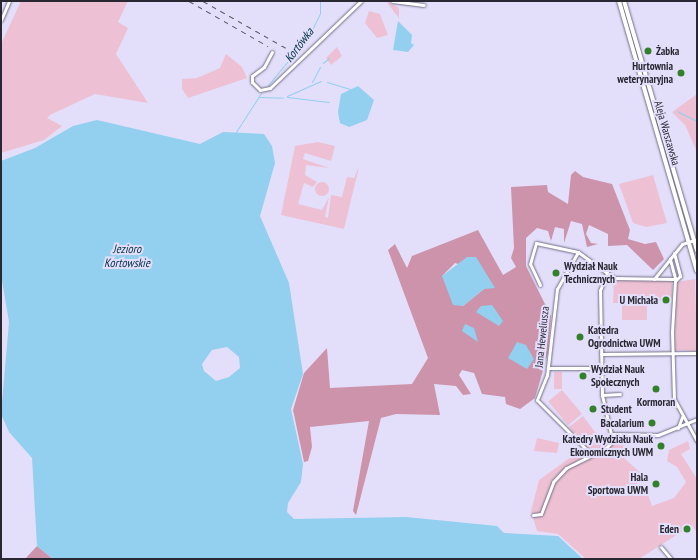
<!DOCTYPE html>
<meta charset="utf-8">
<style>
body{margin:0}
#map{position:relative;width:698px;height:560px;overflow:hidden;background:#e3dffb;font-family:"PT Sans Narrow",sans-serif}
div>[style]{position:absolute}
.green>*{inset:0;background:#edc1d3;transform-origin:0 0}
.round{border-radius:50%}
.forest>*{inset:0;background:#cc93ab}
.water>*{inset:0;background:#93cfef}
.stream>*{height:1px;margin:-0.5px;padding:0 0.5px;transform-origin:0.5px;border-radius:0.5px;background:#93cfef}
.roads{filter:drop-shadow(0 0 1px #726e87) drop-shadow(0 0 1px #726e87)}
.minor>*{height:3px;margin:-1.5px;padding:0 1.5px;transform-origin:1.5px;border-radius:1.5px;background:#fff}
.secondary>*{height:4px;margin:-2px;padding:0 2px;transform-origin:2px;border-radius:2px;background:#fff}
.rail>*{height:1px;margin-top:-0.5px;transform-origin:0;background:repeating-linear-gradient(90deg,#5f5d6c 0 5px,transparent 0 10px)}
.dots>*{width:11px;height:11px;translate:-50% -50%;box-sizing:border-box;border:2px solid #e3dffb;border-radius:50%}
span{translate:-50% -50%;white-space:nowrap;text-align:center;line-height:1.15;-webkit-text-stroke:4px #e3dffb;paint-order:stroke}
.poi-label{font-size:11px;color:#292832;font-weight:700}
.left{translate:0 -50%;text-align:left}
.right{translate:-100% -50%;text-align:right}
.street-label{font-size:11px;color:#292832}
.water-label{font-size:12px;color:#003348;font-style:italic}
.frame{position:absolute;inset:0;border:2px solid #292832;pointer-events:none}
</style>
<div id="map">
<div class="green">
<div style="clip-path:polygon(21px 1px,128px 1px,118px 22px,128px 28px,116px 54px,148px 103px,95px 94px,50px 115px,47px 118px,62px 126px,44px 140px,1px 153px,1px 44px)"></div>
<div style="clip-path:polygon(386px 1px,399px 8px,399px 18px,394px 12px)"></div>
<div style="clip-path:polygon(369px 11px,380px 14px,388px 35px,377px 38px,365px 23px)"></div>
<div style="clip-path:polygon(337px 47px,342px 56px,331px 65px,326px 58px)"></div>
<div style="clip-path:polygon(226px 54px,242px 67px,247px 78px,188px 98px,182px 89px,182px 79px,197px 78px,220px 68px)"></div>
<div style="clip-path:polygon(697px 94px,697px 152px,685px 125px,672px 112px)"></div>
<div style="clip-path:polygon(318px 142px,335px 146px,331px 161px,305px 153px,303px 159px,329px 168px,306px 165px,305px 175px,317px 182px,313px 187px,304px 183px,298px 204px,322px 210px,329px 197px,325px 217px,328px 218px,331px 195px,342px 197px,347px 177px,354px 178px,359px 167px,344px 229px,281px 215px,295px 146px)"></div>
<div style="clip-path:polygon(653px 175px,667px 223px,646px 227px,633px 223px,619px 184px)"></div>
<div class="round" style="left:315px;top:182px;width:14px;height:14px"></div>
<div style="clip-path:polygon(695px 279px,697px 351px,675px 350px,676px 282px)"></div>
<div style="clip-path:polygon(614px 280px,672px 281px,672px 301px,647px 301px,647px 320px,622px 320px,622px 303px,613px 303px)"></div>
<div style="left:554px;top:372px;width:8px;height:17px"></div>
<div style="left:562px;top:390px;width:31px;height:18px;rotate:50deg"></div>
<div style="clip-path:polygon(583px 416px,598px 436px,592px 442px,604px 434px,623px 441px,624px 458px,642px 474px,636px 476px,639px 493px,647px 491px,652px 506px,674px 498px,686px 482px,677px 467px,667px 461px,669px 450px,688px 441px,690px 449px,681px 454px,697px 479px,697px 533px,692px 525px,639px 559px,586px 559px,558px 534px,537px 531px,531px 511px,539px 480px,585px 447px,569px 427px)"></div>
<div style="clip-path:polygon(537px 438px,559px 443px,557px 453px,534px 451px)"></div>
</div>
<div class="forest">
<div style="clip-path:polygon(evenodd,575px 171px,583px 177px,612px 184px,630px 230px,628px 239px,645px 244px,656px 242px,664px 259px,653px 270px,627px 245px,608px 246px,608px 234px,589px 225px,586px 234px,591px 243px,598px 244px,587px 247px,582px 224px,571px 221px,564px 243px,564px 229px,555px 227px,551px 241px,548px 231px,537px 228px,526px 238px,526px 266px,551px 316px,548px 353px,535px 398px,520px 409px,506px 404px,505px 397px,482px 394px,474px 373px,462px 370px,459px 375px,471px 394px,463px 395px,456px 386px,434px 384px,440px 415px,396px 414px,381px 418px,356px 515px,353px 511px,369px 421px,310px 427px,312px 447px,308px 461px,304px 462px,293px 410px,304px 373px,327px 348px,330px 388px,412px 384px,428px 358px,388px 250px,395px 244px,407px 268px,412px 256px,478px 230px,503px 275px,516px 267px,511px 258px,514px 248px,511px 187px,547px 185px,548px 192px,568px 204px,571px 175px,575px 171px,455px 263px,485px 273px,487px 281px,484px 289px,463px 306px,442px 276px,455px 263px)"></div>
<div style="clip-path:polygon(37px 546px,53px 559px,25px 559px)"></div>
</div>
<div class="water">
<div style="clip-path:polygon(398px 21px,412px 35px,411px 43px,414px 45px,408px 52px,393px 50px)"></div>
<div style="clip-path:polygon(358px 86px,374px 100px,367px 120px,349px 127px,340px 123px,338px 112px,341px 94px)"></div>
<div style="clip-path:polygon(evenodd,97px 120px,200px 144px,223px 132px,264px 134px,272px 146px,275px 163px,260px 216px,289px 283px,303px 374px,291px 409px,303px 464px,301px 482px,288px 503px,287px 512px,294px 519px,406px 517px,497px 526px,504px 533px,558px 536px,583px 559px,53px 559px,37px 546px,32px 458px,9px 432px,1px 414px,9px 322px,1px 275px,1px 161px,35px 148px,73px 126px,97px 120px,227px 347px,239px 357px,240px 368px,229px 377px,216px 381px,204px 371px,202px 364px,212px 350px,227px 347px)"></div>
<div style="clip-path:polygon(467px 257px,476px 257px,495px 288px,484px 289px,463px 306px,453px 305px,442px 276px)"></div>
<div style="clip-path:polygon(492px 305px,503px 321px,499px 326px,476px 312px,481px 306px)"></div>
<div style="clip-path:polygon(465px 324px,474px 328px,478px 342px,462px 331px)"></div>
<div style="clip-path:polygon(517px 342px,526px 345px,534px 359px,527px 369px,508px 358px)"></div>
</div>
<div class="stream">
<div style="left:323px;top:63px;width:8px;rotate:-40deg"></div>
<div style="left:312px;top:82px;width:17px;rotate:-62deg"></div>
<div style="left:327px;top:82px;width:24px;rotate:17deg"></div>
<div style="left:268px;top:85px;width:64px;rotate:-50.1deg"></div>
<div style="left:309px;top:36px;width:25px;rotate:-64deg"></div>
<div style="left:320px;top:13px;width:12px;rotate:-90deg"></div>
<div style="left:287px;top:96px;width:37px;rotate:-24deg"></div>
<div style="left:259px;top:97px;width:24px;rotate:2deg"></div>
<div style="left:287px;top:97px;width:42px;rotate:6.8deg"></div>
<div style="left:677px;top:111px;width:22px;rotate:27deg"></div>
<div style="left:236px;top:132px;width:46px;rotate:-57.3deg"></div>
</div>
<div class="roads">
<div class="minor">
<div style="left:392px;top:1px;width:32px;rotate:7deg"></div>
<div style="left:1px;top:20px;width:21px;rotate:-67deg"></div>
<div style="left:272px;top:52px;width:17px;rotate:118deg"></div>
<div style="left:264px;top:67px;width:15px;rotate:143deg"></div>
<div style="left:252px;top:76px;width:6px;rotate:90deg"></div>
<div style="left:252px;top:82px;width:11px;rotate:45deg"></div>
<div style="left:260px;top:90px;width:10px;rotate:-11deg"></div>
<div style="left:270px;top:88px;width:126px;rotate:-43.7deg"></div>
<div style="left:578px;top:252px;width:43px;rotate:119.6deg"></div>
<div style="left:557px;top:289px;width:87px;rotate:96.6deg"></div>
<div style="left:547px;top:375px;width:27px;rotate:112deg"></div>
<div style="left:537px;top:400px;width:76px;rotate:45deg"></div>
<div style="left:674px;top:253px;width:24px;rotate:75deg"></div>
<div style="left:680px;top:276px;width:7px;rotate:135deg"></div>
<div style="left:675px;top:281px;width:51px;rotate:93.4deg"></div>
<div style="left:672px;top:332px;width:67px;rotate:88.3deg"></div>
<div style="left:674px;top:399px;width:48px;rotate:61.3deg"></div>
<div style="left:607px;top:273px;width:18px;rotate:112deg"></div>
<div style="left:600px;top:290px;width:105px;rotate:88.9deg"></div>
<div style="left:602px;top:395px;width:40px;rotate:77deg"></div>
<div style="left:611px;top:434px;width:47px;rotate:1.2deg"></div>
<div style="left:658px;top:435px;width:42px;rotate:-22.3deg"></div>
<div style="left:654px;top:279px;width:26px;rotate:-51deg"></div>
<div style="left:540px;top:285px;width:23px;rotate:-115deg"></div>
<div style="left:530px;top:264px;width:22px;rotate:-74deg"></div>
<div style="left:536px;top:243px;width:43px;rotate:12.1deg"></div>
<div style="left:578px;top:252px;width:44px;rotate:35.8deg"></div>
<div style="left:614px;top:278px;width:59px;rotate:1deg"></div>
<div style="left:673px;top:279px;width:2px;rotate:-27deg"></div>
<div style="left:675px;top:278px;width:20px;rotate:-105deg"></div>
<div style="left:670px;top:259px;width:19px;rotate:-51deg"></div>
<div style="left:682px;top:244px;width:13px;rotate:-18deg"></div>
<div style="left:601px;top:354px;width:96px;rotate:-0.6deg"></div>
<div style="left:548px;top:368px;width:54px"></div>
<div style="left:602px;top:395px;width:18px;rotate:-3deg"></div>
<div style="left:678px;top:428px;width:12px;rotate:-70deg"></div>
<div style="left:533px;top:515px;width:8px;rotate:-7deg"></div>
<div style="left:541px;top:514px;width:34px;rotate:-69deg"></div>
<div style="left:553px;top:482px;width:19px;rotate:-47deg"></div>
<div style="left:566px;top:468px;width:45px;rotate:-26.6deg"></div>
<div style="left:606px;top:448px;width:16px;rotate:-47deg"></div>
<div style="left:661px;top:547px;width:16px;rotate:50deg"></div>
</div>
<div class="secondary">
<div style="left:619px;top:1px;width:281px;rotate:73.9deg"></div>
<div style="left:624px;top:1px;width:260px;rotate:73.7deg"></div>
</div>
</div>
<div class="rail">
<div style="left:189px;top:1px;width:91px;rotate:29.7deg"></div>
<div style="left:203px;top:1px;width:95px;rotate:29.5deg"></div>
</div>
<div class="dots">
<div style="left:648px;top:51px;background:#328029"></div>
<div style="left:681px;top:73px;background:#328029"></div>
<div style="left:556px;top:273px;background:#328029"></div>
<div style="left:666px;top:300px;background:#328029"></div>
<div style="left:580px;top:337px;background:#328029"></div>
<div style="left:583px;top:376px;background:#328029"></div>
<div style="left:656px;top:389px;background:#328029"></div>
<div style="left:593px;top:409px;background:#328029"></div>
<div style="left:652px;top:423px;background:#328029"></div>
<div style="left:661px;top:446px;background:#328029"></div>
<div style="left:656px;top:484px;background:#328029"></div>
<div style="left:687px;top:529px;background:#328029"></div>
</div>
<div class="poi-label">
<span class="left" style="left:656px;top:51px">Żabka</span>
<span class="right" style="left:673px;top:73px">Hurtownia<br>weterynaryjna</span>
<span class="left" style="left:564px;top:273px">Wydział Nauk<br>Technicznych</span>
<span class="right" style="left:658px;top:300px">U Michała</span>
<span class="left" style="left:588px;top:337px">Katedra<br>Ogrodnictwa UWM</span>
<span class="left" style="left:591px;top:376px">Wydział Nauk<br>Społecznych</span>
<span style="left:656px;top:402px">Kormoran</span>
<span class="left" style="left:601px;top:409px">Student</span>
<span class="right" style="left:644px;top:423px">Bacalarium</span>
<span class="right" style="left:653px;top:446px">Katedry Wydziału Nauk<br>Ekonomicznych UWM</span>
<span class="right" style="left:648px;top:484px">Hala<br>Sportowa UWM</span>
<span class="right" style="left:679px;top:529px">Eden</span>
</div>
<div class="street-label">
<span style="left:667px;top:133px;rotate:74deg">Aleja Warszawska</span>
<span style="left:542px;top:337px;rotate:-84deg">Jana Heweliusza</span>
</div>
<div class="water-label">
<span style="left:299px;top:45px;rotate:-53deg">Kortówka</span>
<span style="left:127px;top:256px">Jezioro<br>Kortowskie</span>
</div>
<div class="frame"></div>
</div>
